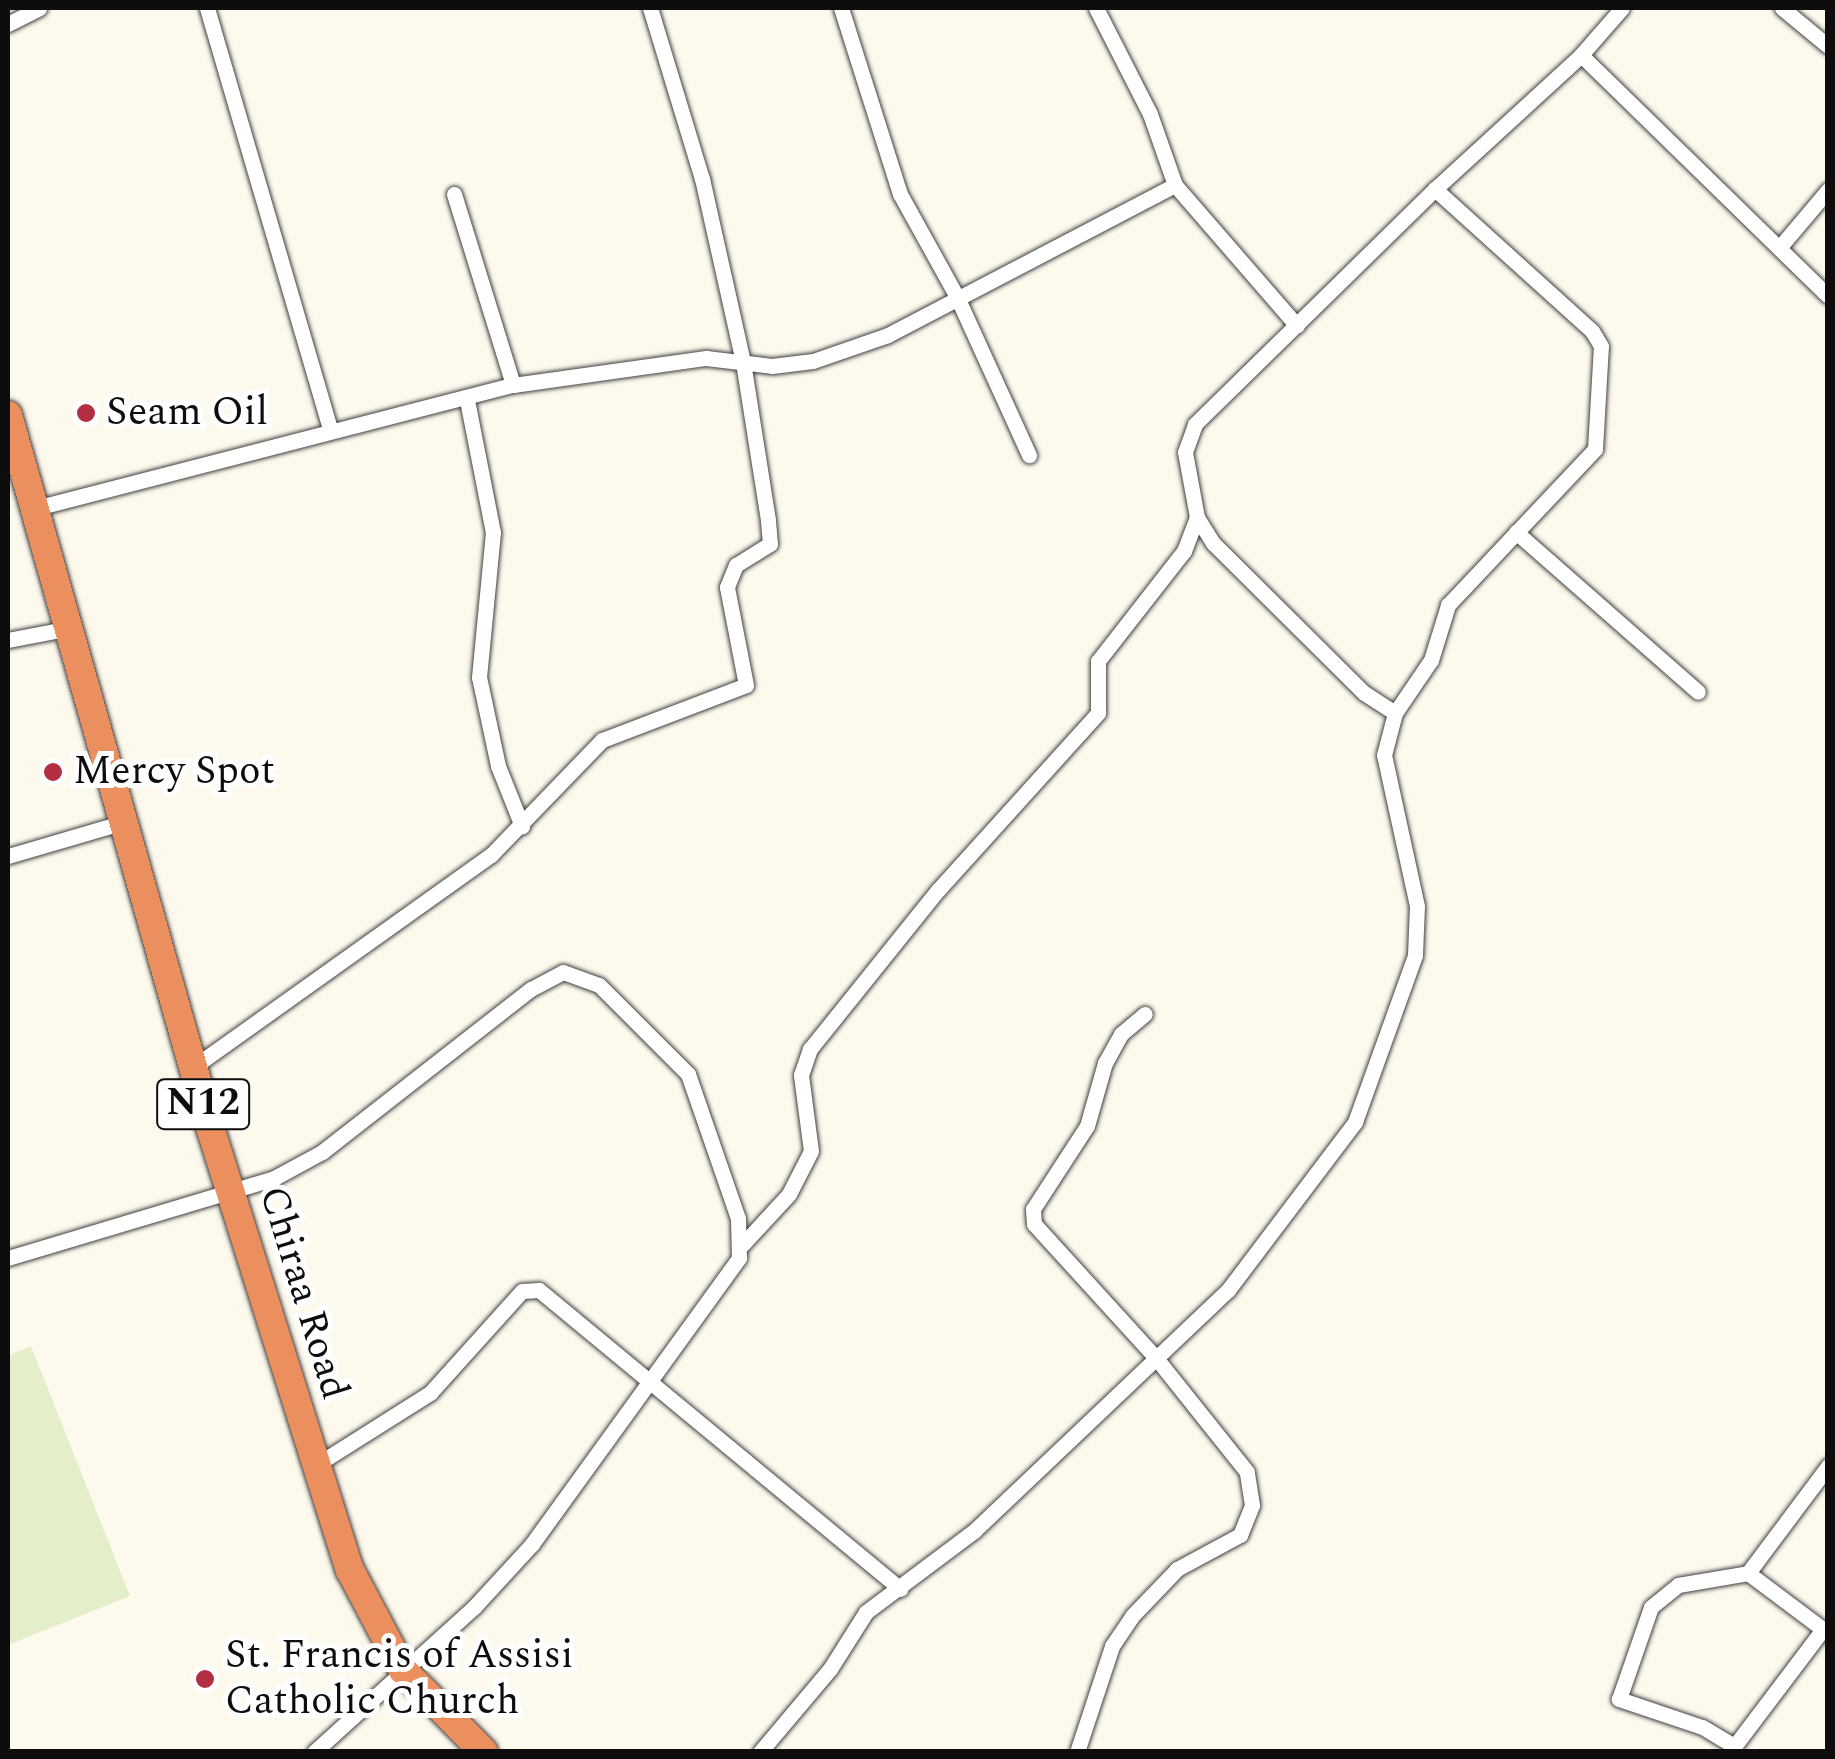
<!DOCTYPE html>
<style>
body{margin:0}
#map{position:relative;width:1835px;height:1759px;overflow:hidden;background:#fef9ed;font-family:Spectral,serif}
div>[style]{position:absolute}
.pitch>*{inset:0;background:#e5eeca}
.roads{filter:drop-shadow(0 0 2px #404040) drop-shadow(0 0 2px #404040)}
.street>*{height:15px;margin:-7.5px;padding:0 7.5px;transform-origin:7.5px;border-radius:7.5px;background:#fff}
.highway>*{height:28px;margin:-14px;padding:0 14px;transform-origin:14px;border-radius:14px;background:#eb8f5e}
.dots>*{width:28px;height:28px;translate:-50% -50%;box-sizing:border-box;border:5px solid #fff;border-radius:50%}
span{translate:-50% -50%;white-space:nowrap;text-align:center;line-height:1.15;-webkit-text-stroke:10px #fff;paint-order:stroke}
.shield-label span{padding:2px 8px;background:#fff;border:2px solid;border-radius:8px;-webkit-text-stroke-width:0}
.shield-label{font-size:38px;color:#0d0d0d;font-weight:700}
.poi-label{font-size:40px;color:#0d0d0d}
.left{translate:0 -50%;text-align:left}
.street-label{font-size:40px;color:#0d0d0d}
.frame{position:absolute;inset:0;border:10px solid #0d0d0d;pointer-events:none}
</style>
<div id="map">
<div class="pitch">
<div style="clip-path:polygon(31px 1346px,130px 1596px,8px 1645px,8px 1356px)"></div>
</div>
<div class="roads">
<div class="street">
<div style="left:207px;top:8px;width:439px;rotate:73.7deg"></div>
<div style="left:841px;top:8px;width:195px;rotate:72.4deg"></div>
<div style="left:900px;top:194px;width:118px;rotate:61deg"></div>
<div style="left:957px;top:297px;width:174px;rotate:65.5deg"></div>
<div style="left:1096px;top:8px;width:119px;rotate:63deg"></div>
<div style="left:1150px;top:114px;width:75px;rotate:70.6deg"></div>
<div style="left:1175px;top:185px;width:186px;rotate:49.1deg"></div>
<div style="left:1782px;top:8px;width:60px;rotate:39.6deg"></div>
<div style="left:8px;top:24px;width:35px;rotate:-27deg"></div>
<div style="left:1581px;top:55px;width:345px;rotate:44.3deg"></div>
<div style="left:454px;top:194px;width:200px;rotate:72.8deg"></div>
<div style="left:1779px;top:248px;width:76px;rotate:-49.8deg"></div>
<div style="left:467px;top:400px;width:135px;rotate:78.9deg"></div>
<div style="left:493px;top:532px;width:146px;rotate:95.5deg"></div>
<div style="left:479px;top:677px;width:91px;rotate:77.9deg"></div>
<div style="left:498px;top:766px;width:65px;rotate:68.2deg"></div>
<div style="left:32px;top:509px;width:497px;rotate:-14.5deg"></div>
<div style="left:513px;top:385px;width:195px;rotate:-8deg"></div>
<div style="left:706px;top:358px;width:66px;rotate:6.9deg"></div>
<div style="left:772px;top:366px;width:41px;rotate:-7deg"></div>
<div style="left:813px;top:361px;width:79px;rotate:-19.1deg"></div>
<div style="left:888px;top:335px;width:324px;rotate:-27.6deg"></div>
<div style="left:1516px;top:532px;width:242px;rotate:41.3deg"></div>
<div style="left:8px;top:640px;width:58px;rotate:-10.9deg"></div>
<div style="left:1395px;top:713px;width:37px;rotate:-147deg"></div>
<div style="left:1364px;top:693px;width:213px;rotate:-135.2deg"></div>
<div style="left:1213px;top:543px;width:31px;rotate:-122deg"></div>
<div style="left:1197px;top:517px;width:66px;rotate:-100.5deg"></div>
<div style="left:1185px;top:452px;width:30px;rotate:-70deg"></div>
<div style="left:1195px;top:424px;width:336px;rotate:-44.4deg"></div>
<div style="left:8px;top:856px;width:118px;rotate:-16.3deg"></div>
<div style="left:192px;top:1068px;width:367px;rotate:-35.5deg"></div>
<div style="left:491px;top:855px;width:160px;rotate:-46deg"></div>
<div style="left:602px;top:740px;width:154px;rotate:-20.9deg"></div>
<div style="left:746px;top:685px;width:100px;rotate:-101deg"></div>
<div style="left:727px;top:587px;width:24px;rotate:-68deg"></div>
<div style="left:736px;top:565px;width:40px;rotate:-32deg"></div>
<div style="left:770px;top:544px;width:24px;rotate:-95deg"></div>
<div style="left:768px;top:520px;width:160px;rotate:-99deg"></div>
<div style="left:743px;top:362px;width:188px;rotate:-102.6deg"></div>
<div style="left:702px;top:179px;width:179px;rotate:-106.9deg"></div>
<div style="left:742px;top:1245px;width:69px;rotate:-47.3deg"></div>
<div style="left:789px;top:1194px;width:48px;rotate:-62.9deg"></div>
<div style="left:811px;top:1151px;width:77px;rotate:-97.5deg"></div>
<div style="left:801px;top:1075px;width:28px;rotate:-71deg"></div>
<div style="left:810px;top:1049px;width:204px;rotate:-51.2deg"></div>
<div style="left:938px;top:890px;width:239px;rotate:-47.9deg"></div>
<div style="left:1098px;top:713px;width:52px;rotate:-90deg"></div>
<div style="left:1098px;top:661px;width:140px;rotate:-52deg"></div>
<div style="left:1184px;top:551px;width:36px;rotate:-69deg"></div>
<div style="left:8px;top:1258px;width:278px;rotate:-16.7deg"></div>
<div style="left:274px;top:1178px;width:55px;rotate:-28.4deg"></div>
<div style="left:322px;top:1152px;width:265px;rotate:-38deg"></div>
<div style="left:531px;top:989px;width:36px;rotate:-28deg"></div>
<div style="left:563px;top:972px;width:38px;rotate:20deg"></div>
<div style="left:599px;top:985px;width:126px;rotate:45deg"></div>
<div style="left:688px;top:1074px;width:152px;rotate:70.9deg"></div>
<div style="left:738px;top:1218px;width:40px;rotate:88.6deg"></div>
<div style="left:739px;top:1258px;width:353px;rotate:125.9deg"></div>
<div style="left:532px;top:1544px;width:86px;rotate:132.6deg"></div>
<div style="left:474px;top:1607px;width:216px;rotate:137.8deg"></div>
<div style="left:316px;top:1465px;width:135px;rotate:-32.3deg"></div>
<div style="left:430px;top:1393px;width:137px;rotate:-48deg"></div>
<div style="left:522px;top:1291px;width:17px;rotate:-3deg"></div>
<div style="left:539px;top:1290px;width:469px;rotate:39.6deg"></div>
<div style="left:1748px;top:1573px;width:134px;rotate:-53.2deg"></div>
<div style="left:1734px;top:1746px;width:37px;rotate:-149deg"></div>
<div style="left:1702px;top:1727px;width:88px;rotate:-161.4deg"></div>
<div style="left:1619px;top:1699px;width:97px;rotate:-70.8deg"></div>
<div style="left:1651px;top:1607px;width:35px;rotate:-39deg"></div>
<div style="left:1678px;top:1585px;width:71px;rotate:-9.7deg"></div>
<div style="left:1748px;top:1573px;width:100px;rotate:36.9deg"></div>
<div style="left:760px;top:1752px;width:109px;rotate:-49.9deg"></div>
<div style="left:830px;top:1669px;width:67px;rotate:-57.7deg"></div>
<div style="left:866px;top:1612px;width:135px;rotate:-36.9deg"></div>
<div style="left:974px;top:1531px;width:350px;rotate:-43.5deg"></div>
<div style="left:1228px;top:1290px;width:211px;rotate:-52.9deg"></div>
<div style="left:1355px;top:1122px;width:177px;rotate:-70.2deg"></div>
<div style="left:1415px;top:955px;width:49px;rotate:-87.7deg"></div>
<div style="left:1417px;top:906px;width:155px;rotate:-102.3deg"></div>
<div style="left:1384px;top:755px;width:43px;rotate:-75.3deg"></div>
<div style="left:1395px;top:713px;width:64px;rotate:-55.8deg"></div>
<div style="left:1431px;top:660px;width:58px;rotate:-72.8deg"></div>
<div style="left:1448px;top:605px;width:214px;rotate:-46.7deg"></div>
<div style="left:1595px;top:449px;width:103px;rotate:-86.7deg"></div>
<div style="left:1601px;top:346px;width:17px;rotate:-121deg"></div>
<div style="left:1592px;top:331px;width:212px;rotate:-137.9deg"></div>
<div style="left:1435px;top:189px;width:198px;rotate:-42.5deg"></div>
<div style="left:1581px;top:55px;width:62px;rotate:-48.9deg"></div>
<div style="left:1077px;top:1752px;width:112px;rotate:-71.7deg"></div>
<div style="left:1112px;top:1646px;width:36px;rotate:-56deg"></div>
<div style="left:1132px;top:1616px;width:65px;rotate:-46.2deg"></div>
<div style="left:1177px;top:1569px;width:72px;rotate:-28.4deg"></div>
<div style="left:1240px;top:1535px;width:32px;rotate:-68deg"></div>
<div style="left:1252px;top:1505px;width:33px;rotate:-99deg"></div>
<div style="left:1247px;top:1472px;width:146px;rotate:-128.6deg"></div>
<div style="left:1156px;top:1358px;width:181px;rotate:-132.3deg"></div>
<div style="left:1034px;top:1224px;width:15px;rotate:-94deg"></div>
<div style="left:1033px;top:1209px;width:99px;rotate:-57deg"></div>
<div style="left:1087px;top:1126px;width:66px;rotate:-74.1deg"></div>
<div style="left:1105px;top:1063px;width:33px;rotate:-61deg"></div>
<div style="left:1121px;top:1034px;width:31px;rotate:-40deg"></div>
<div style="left:1730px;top:1752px;width:154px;rotate:-52.9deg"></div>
</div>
<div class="highway">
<div style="left:8px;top:415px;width:740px;rotate:74.16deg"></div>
<div style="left:210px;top:1127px;width:465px;rotate:72.5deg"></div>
<div style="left:350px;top:1570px;width:113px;rotate:62.1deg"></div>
<div style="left:403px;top:1670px;width:115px;rotate:45.4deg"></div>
</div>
</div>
<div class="dots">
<div style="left:86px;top:413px;background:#b32e42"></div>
<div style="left:53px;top:772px;background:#b32e42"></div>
<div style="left:205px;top:1679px;background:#b32e42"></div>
</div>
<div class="shield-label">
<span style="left:203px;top:1104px">N12</span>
</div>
<div class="poi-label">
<span class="left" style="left:106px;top:413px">Seam Oil</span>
<span class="left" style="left:73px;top:772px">Mercy Spot</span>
<span class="left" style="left:225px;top:1679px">St. Francis of Assisi<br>Catholic Church</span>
</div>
<div class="street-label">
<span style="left:303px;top:1293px;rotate:73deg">Chiraa Road</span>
</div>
<div class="frame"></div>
</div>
